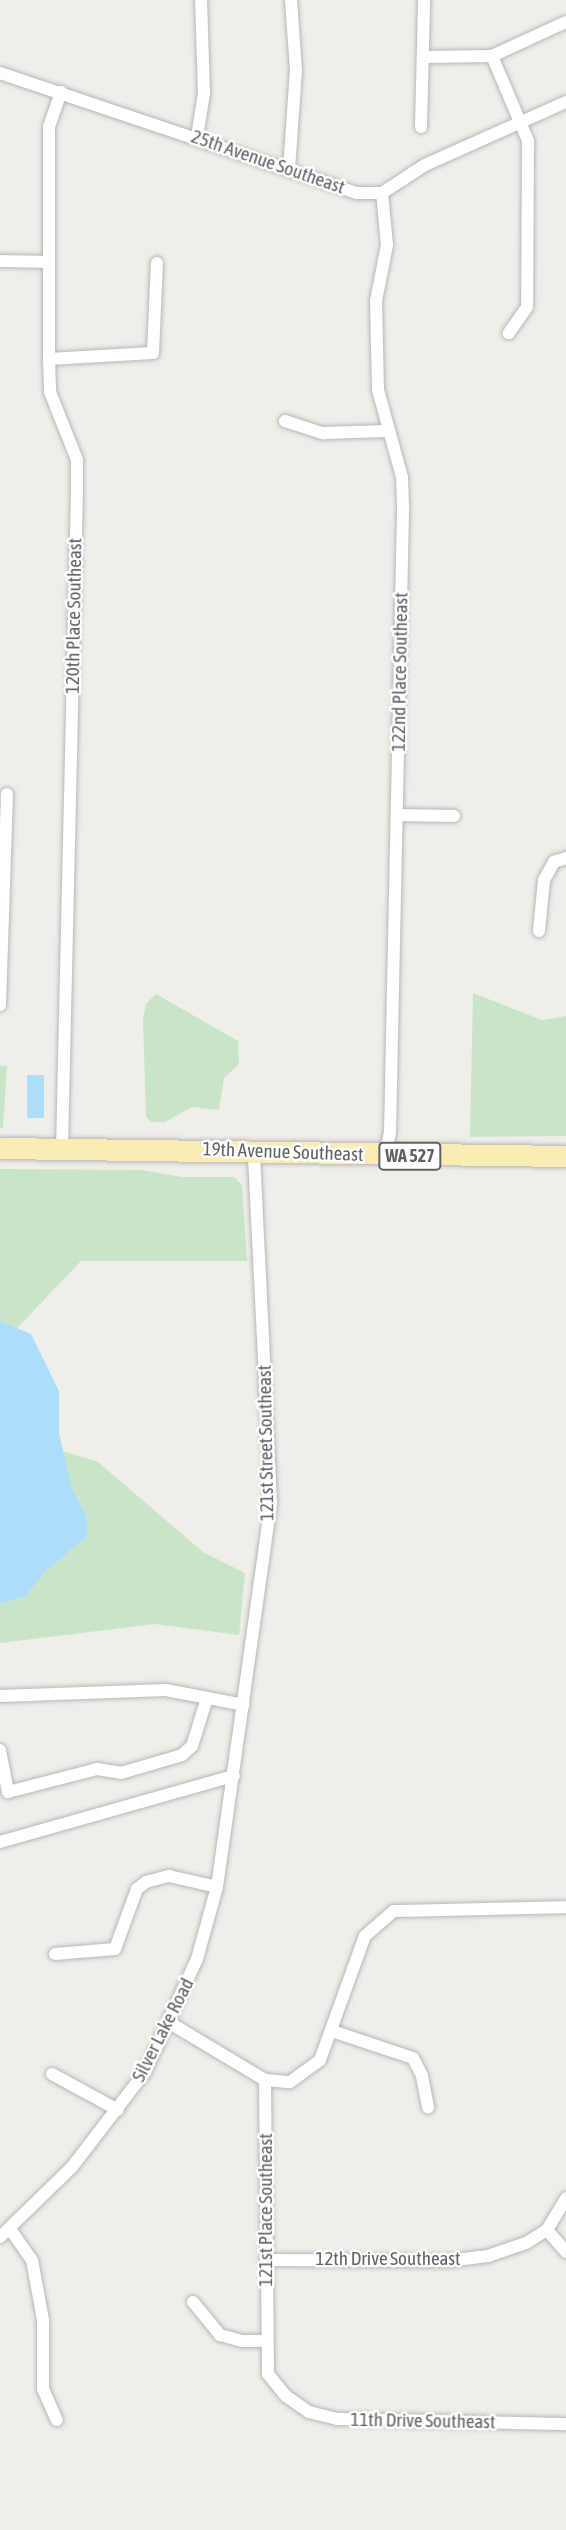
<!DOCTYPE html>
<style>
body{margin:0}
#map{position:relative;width:566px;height:2530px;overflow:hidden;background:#f0eee8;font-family:"Asap Condensed",sans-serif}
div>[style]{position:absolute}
.green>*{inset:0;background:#c8e6c7}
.water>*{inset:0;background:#aeddfa;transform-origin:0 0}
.roads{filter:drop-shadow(0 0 2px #b5b8bc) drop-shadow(0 0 2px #b5b8bc)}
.minor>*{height:12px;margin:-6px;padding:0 6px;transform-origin:6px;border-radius:6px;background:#fff}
.primary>*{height:21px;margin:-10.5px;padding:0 10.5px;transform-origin:10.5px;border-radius:10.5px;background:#faecb3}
span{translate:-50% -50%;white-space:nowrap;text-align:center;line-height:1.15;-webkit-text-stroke:5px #fff;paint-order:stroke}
.shield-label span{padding:2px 5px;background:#fff;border:2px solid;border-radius:5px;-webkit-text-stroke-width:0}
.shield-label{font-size:18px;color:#5f6367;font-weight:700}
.street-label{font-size:19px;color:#5f6367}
</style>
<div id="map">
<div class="green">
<div style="clip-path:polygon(473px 993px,542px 1020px,566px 1016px,566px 1136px,470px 1137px)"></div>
<div style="clip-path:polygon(156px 994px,238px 1041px,239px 1064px,224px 1078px,219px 1110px,192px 1107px,165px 1122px,151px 1122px,146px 1117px,143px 1018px,146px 1004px)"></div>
<div style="clip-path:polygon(0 1066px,7px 1066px,3px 1128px,0 1128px)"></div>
<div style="clip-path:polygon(0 1169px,142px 1170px,182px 1177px,234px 1177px,242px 1185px,247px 1261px,81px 1261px,17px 1328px,0 1321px)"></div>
<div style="clip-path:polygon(63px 1451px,98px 1462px,203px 1552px,245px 1573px,239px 1635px,155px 1624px,0 1643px,0 1604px,26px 1596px,47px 1570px,88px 1536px,86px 1515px,72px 1488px)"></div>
</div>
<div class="water">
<div style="left:27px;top:1075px;width:17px;height:43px"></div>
<div style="clip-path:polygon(0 1321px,31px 1334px,59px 1391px,59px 1433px,72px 1488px,86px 1515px,88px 1536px,47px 1570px,26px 1596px,0 1604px)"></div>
</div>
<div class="roads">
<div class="minor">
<div style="left:492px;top:56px;width:92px;rotate:67deg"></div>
<div style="left:528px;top:141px;width:166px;rotate:90.3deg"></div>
<div style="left:527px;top:307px;width:32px;rotate:125deg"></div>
<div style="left:424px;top:57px;width:68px;rotate:-0.8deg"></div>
<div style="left:492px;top:56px;width:81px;rotate:-24.7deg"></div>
<div style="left:0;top:73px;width:376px;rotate:18.6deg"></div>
<div style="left:356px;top:193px;width:26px"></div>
<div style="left:382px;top:193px;width:51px;rotate:-33.1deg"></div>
<div style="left:425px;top:165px;width:154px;rotate:-24.1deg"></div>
<div style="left:61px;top:92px;width:37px;rotate:109deg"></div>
<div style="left:49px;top:127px;width:232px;rotate:90deg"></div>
<div style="left:49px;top:359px;width:33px;rotate:88deg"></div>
<div style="left:50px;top:392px;width:73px;rotate:68.3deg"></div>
<div style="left:77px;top:460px;width:32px;rotate:90deg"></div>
<div style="left:77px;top:492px;width:656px;rotate:91.31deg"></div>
<div style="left:421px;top:127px;width:127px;rotate:-88.6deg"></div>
<div style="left:197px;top:137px;width:44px;rotate:-80.8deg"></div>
<div style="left:204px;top:94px;width:94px;rotate:-91.8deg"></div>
<div style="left:289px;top:170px;width:99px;rotate:-86deg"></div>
<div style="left:296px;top:71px;width:71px;rotate:-94deg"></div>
<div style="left:382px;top:193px;width:52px;rotate:84.5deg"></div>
<div style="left:387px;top:245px;width:57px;rotate:101.1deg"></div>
<div style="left:376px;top:301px;width:89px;rotate:88.7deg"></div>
<div style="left:378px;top:390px;width:90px;rotate:74.6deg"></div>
<div style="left:402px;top:477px;width:35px;rotate:88deg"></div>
<div style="left:403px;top:512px;width:620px;rotate:91.2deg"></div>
<div style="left:390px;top:1132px;width:24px;rotate:102deg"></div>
<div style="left:0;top:261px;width:47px;rotate:1.2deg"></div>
<div style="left:49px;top:359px;width:104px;rotate:-3.3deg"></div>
<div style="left:153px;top:353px;width:90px;rotate:-87.5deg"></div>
<div style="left:285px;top:421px;width:40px;rotate:18deg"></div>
<div style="left:323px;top:433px;width:64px;rotate:-1.8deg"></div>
<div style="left:397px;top:815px;width:57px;rotate:1deg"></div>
<div style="left:539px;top:931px;width:51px;rotate:-84.4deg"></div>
<div style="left:544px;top:880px;width:21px;rotate:-61deg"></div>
<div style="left:554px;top:862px;width:13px;rotate:-18deg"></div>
<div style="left:0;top:1005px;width:211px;rotate:-88.1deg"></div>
<div style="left:0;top:1696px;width:166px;rotate:-2.1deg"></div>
<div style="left:166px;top:1690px;width:79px;rotate:10.9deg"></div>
<div style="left:0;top:1750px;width:43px;rotate:79.2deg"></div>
<div style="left:8px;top:1792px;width:92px;rotate:-14.5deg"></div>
<div style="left:97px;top:1769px;width:24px;rotate:9deg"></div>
<div style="left:121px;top:1773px;width:64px;rotate:-16.4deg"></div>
<div style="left:182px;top:1755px;width:13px;rotate:-42deg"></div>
<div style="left:192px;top:1746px;width:50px;rotate:-72.6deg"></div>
<div style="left:0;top:1842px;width:243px;rotate:-15.8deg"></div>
<div style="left:55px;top:1954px;width:60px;rotate:-4.8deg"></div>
<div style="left:115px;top:1949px;width:64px;rotate:-69.9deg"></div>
<div style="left:137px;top:1889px;width:11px;rotate:-38deg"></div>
<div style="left:146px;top:1882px;width:24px;rotate:-15deg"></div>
<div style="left:169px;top:1876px;width:49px;rotate:12.9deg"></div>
<div style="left:170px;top:2023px;width:111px;rotate:31deg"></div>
<div style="left:265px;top:2080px;width:25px;rotate:5deg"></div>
<div style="left:290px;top:2082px;width:37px;rotate:-36deg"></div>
<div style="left:320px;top:2060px;width:132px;rotate:-70.1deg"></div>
<div style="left:365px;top:1936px;width:38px;rotate:-41deg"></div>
<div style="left:394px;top:1911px;width:172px;rotate:-1.3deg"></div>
<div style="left:332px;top:2031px;width:85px;rotate:18.4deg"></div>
<div style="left:413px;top:2058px;width:20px;rotate:63deg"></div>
<div style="left:422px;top:2076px;width:32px;rotate:79deg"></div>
<div style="left:52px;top:2074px;width:75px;rotate:28.6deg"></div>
<div style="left:265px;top:2080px;width:294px;rotate:89.4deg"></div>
<div style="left:268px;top:2374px;width:28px;rotate:51deg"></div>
<div style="left:286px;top:2396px;width:28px;rotate:35deg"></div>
<div style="left:309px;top:2412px;width:29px;rotate:14deg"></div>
<div style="left:337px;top:2419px;width:229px;rotate:1.3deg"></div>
<div style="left:10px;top:2229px;width:38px;rotate:55deg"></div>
<div style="left:32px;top:2260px;width:61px;rotate:79.6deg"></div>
<div style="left:43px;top:2320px;width:69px;rotate:90deg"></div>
<div style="left:43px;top:2389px;width:34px;rotate:66deg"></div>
<div style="left:547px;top:2230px;width:29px;rotate:49deg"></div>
<div style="left:0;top:2237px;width:100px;rotate:-44.2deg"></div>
<div style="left:72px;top:2167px;width:120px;rotate:-52.5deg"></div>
<div style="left:145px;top:2072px;width:124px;rotate:-65.3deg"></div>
<div style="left:197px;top:1959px;width:75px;rotate:-74.5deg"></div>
<div style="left:217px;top:1887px;width:388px;rotate:-82deg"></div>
<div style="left:271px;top:1503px;width:353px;rotate:-92.8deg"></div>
<div style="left:266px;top:2260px;width:182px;rotate:0.3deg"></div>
<div style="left:448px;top:2261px;width:40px;rotate:-7.1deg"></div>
<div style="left:488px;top:2256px;width:40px;rotate:-18.9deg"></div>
<div style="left:526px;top:2243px;width:25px;rotate:-32deg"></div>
<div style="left:547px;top:2230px;width:37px;rotate:-59deg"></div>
<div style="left:193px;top:2302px;width:43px;rotate:50.7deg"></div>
<div style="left:220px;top:2335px;width:23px;rotate:15deg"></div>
<div style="left:242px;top:2341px;width:24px"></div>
</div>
<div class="primary">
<div style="left:0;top:1148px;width:566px;rotate:0.81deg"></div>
</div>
</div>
<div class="shield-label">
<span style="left:410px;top:1156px">WA 527</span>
</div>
<div class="street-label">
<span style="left:268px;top:162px;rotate:19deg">25th Avenue Southeast</span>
<span style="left:74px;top:616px;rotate:-89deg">120th Place Southeast</span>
<span style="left:400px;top:672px;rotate:-89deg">122nd Place Southeast</span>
<span style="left:283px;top:1152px;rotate:2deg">19th Avenue Southeast</span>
<span style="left:266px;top:1443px;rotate:-91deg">121st Street Southeast</span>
<span style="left:163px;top:2030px;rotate:-63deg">Silver Lake Road</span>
<span style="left:266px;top:2210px;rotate:-90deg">121st Place Southeast</span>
<span style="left:388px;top:2259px">12th Drive Southeast</span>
<span style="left:423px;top:2421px;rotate:1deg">11th Drive Southeast</span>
</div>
</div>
